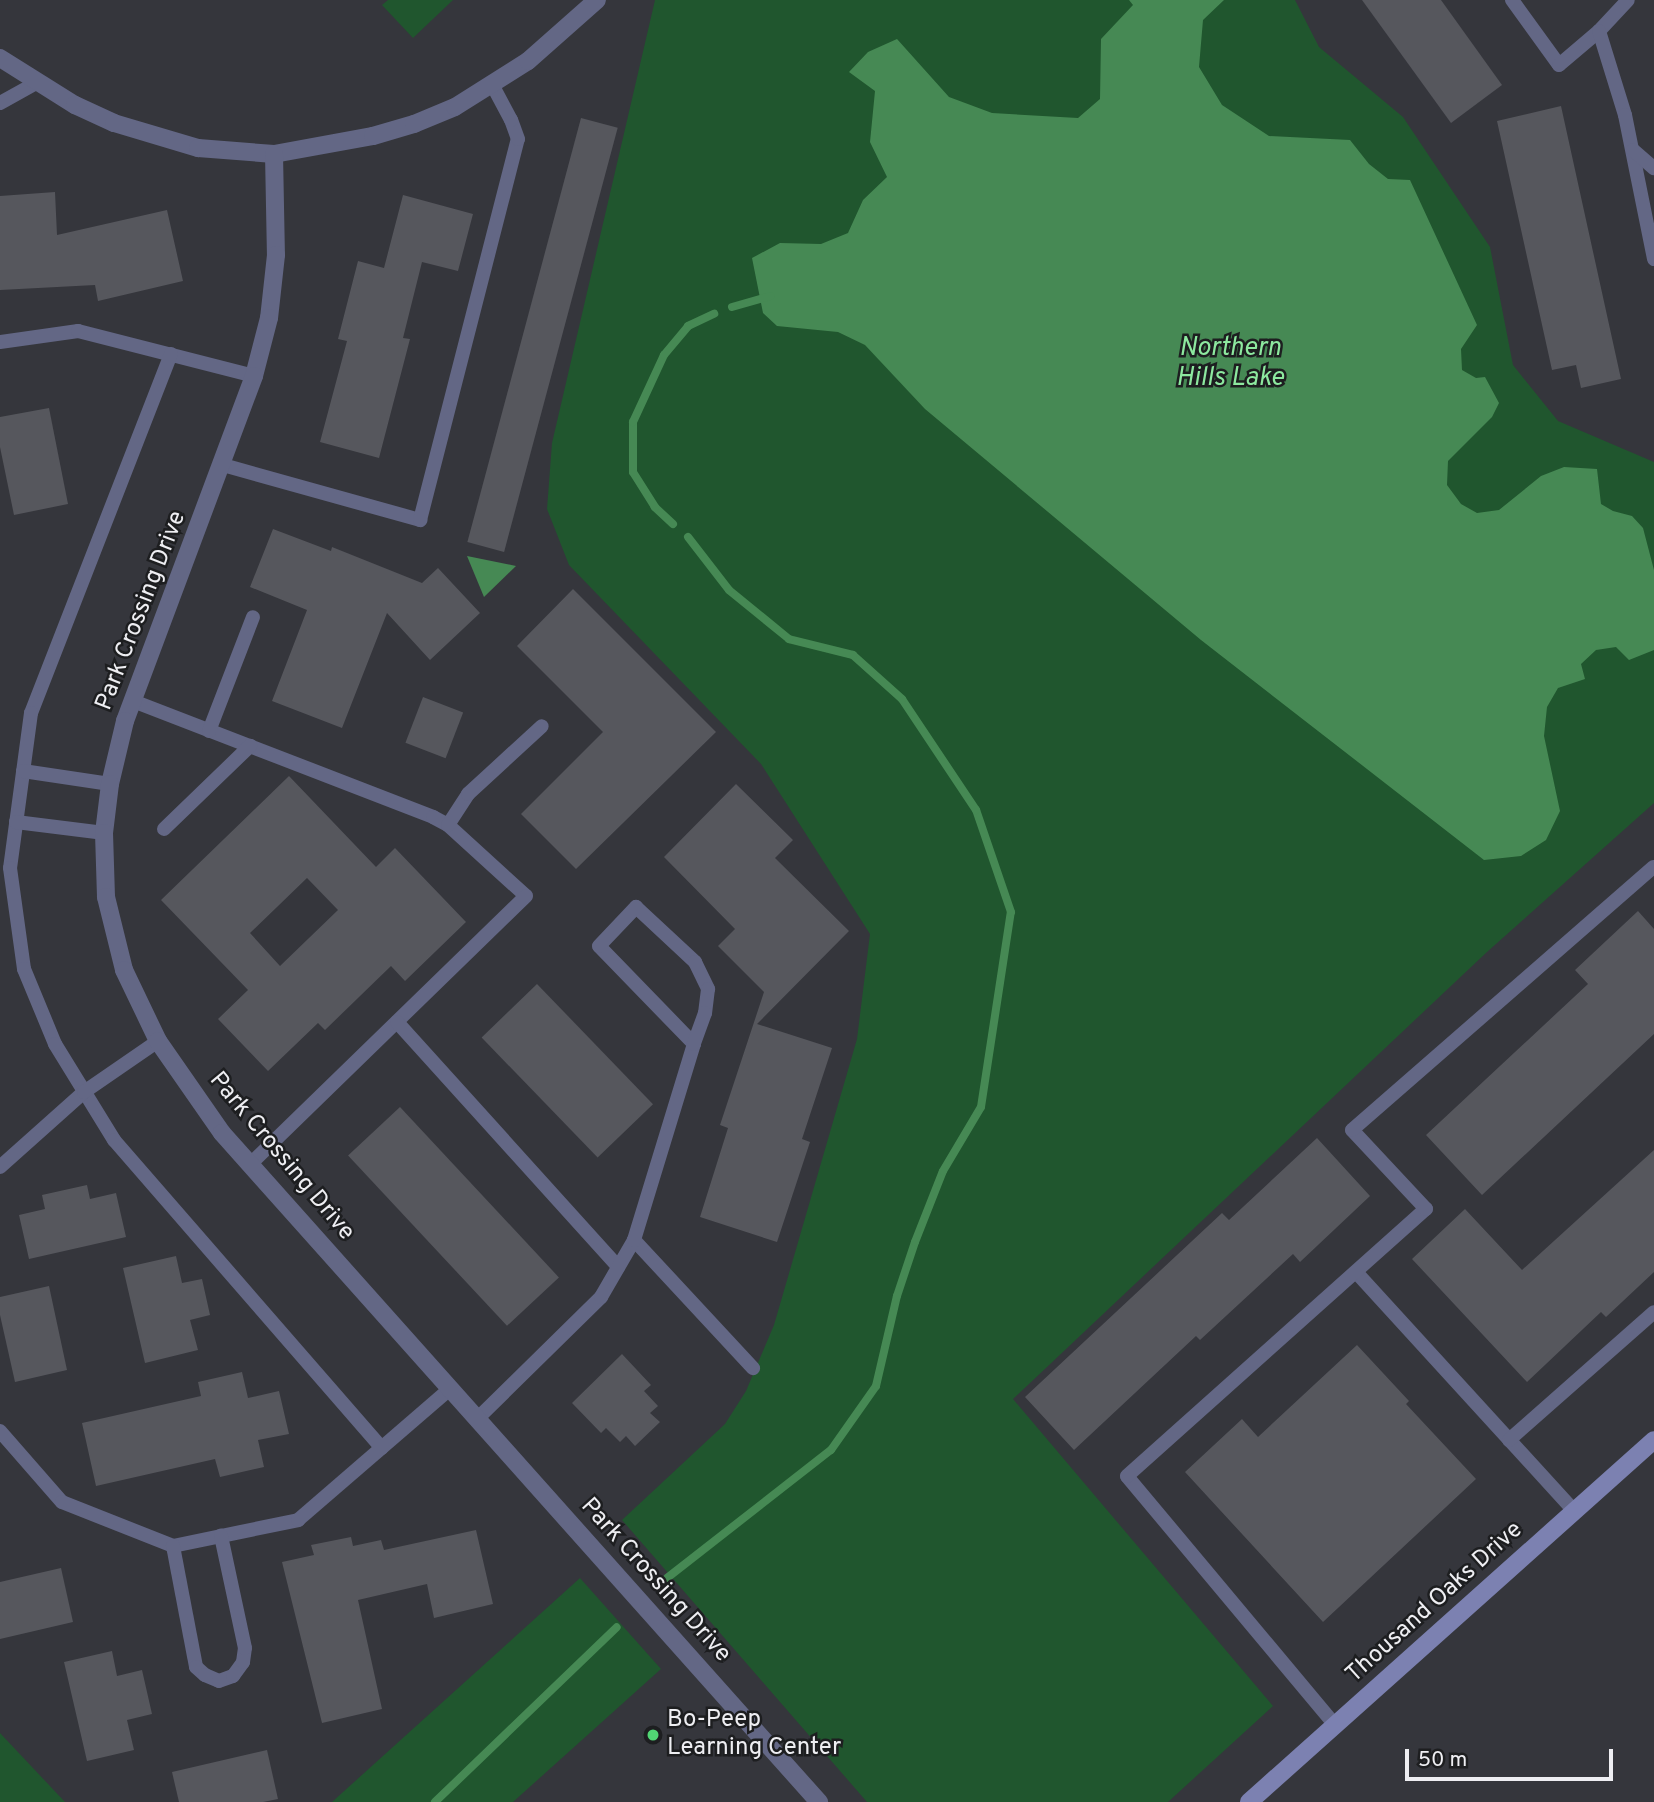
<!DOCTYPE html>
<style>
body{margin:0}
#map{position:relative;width:1654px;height:1802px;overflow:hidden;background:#35363c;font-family:Overpass,sans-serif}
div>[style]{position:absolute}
.green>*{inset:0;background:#20562e}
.water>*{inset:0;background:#468954}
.stream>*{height:8px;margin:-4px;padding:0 4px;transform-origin:4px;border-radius:4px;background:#468954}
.building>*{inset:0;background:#56575d;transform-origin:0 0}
.service>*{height:14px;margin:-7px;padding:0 7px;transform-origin:7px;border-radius:7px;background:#636785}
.minor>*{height:18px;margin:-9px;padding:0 9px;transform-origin:9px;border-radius:9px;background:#636785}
.secondary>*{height:18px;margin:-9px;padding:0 9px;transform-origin:9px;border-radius:9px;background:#7c81b1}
.dots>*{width:19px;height:19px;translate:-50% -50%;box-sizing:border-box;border:4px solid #1d1e20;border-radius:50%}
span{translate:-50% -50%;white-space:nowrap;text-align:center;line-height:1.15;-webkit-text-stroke:5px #1d1e20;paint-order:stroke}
.street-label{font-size:24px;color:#eeeef2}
.poi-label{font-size:24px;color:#eeeef2}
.left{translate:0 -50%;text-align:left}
.water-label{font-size:26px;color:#8de99f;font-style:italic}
.scale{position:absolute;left:1405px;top:1749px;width:208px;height:32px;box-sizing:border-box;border:4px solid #eeeef2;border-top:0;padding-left:9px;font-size:21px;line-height:24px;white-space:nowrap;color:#eeeef2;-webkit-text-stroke:5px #1d1e20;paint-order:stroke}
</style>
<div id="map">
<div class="green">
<div style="clip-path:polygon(388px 0,453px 0,413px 38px,382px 5px)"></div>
<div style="clip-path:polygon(655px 0,1295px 0,1319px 47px,1403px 117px,1490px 247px,1513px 365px,1558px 421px,1654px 462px,1654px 803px,1487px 952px,1013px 1399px,1273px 1706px,1168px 1802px,867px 1802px,622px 1520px,725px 1424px,746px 1391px,774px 1325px,857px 1039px,870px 934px,761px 764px,569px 565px,547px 509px,552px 443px)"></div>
<div style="clip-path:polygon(580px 1578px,661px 1669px,513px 1802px,332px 1802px)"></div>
<div style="clip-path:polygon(0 1733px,65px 1802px,0 1802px)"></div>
</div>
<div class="water">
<div style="clip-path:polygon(1129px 0,1224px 0,1203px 20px,1199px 67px,1222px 105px,1269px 136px,1350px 140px,1369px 164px,1388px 179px,1410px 180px,1477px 325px,1461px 349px,1462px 370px,1476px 378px,1485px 377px,1499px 403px,1492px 417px,1448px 461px,1447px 485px,1461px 504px,1477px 513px,1499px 510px,1541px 476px,1564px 467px,1597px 469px,1601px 504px,1613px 511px,1632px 516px,1643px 528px,1654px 570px,1654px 650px,1629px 660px,1616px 647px,1596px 650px,1581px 664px,1585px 679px,1558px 688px,1547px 707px,1544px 736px,1560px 811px,1546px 840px,1521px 856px,1484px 860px,1201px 640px,925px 409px,865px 345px,838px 332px,777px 326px,763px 313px,752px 258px,780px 243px,821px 244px,848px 233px,863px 200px,887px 177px,870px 142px,875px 91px,849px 72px,868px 52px,897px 39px,949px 97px,992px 113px,1078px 118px,1100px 99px,1101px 39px,1133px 5px)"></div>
<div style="clip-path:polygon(467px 556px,516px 566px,484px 597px)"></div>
</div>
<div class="stream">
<div style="left:732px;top:307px;width:40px;rotate:-16deg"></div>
<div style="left:673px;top:524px;width:25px;rotate:-137deg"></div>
<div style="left:655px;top:507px;width:41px;rotate:-122.2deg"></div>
<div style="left:633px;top:472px;width:50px;rotate:-90deg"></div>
<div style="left:633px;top:422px;width:74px;rotate:-65.2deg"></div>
<div style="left:664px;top:355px;width:38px;rotate:-50deg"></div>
<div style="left:688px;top:326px;width:29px;rotate:-25deg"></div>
<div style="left:667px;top:1578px;width:208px;rotate:-38deg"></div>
<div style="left:831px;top:1450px;width:78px;rotate:-54.9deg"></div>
<div style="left:876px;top:1386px;width:92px;rotate:-76.9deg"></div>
<div style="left:897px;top:1296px;width:57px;rotate:-71.6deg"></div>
<div style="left:915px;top:1242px;width:76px;rotate:-68.5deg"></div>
<div style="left:943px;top:1171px;width:74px;rotate:-59.3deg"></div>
<div style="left:981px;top:1107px;width:197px;rotate:-81.3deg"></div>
<div style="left:1011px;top:912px;width:108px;rotate:-108.9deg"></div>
<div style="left:976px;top:810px;width:133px;rotate:-123.7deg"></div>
<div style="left:902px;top:699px;width:66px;rotate:-138.1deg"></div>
<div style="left:853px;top:655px;width:66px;rotate:-166deg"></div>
<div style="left:789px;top:639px;width:77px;rotate:-140.8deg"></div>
<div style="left:729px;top:590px;width:67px;rotate:-127.7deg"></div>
<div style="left:435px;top:1802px;width:252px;rotate:-43.9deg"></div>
</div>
<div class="building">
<div style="clip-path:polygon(1362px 0,1441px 0,1502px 85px,1451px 123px)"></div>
<div style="clip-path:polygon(1561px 106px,1621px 379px,1581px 388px,1576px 365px,1552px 370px,1497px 121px)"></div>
<div style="left:581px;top:118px;width:38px;height:439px;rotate:15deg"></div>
<div style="clip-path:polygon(55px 192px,57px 235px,167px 210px,183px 281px,98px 301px,95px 285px,0 290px,0 196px)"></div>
<div style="clip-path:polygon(403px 195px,473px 214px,458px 271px,422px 262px,403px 338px,410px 339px,379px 458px,320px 442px,347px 341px,338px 339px,358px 261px,384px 268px)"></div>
<div style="clip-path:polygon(49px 408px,68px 504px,14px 515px,0 447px,0 417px)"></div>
<div style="clip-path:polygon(273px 529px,331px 551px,332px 547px,422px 583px,438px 568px,480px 613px,430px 660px,387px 613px,342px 728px,272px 701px,307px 610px,250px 587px)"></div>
<div style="clip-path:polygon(573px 589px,716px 732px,576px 869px,521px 814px,603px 732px,517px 646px)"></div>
<div style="left:423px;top:697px;width:43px;height:49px;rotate:21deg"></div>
<div style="clip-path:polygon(evenodd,289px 776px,376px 867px,395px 848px,466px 922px,405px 981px,391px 966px,325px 1030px,318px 1023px,268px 1071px,218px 1019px,248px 990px,161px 900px,289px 776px,307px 878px,338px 910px,280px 966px,250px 933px,307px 878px)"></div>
<div style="clip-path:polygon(736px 784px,793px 840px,775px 858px,849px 931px,757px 1024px,832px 1048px,802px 1139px,810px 1142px,777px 1242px,700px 1217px,728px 1128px,720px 1125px,764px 992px,718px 946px,735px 929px,664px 857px)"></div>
<div style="clip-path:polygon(1638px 911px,1654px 929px,1654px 1034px,1482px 1195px,1426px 1135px,1588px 984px,1575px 970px)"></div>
<div style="left:537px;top:984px;width:167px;height:77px;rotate:46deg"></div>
<div style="left:400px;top:1107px;width:233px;height:71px;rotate:47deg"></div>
<div style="clip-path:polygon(1317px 1138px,1370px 1196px,1300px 1262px,1293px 1254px,1200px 1340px,1196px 1336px,1074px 1450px,1025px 1397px,1222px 1213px,1229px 1220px)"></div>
<div style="clip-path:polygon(1654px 1150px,1654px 1272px,1606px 1317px,1601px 1312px,1527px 1382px,1412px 1259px,1465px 1209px,1522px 1270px)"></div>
<div style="clip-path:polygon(87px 1185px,90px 1199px,116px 1193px,126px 1237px,29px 1259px,19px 1215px,45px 1209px,42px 1195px)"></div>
<div style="clip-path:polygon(176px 1256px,182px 1283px,202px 1279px,210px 1315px,190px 1320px,198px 1350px,145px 1363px,123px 1268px)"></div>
<div style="clip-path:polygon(49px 1286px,67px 1370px,15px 1382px,0 1315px,0 1297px)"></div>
<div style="clip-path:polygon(1357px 1345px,1409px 1401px,1406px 1404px,1476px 1479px,1323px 1622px,1185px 1472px,1242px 1419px,1258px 1437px)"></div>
<div style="clip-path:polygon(622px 1354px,651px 1385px,644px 1391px,658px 1406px,650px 1413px,660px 1422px,635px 1446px,626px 1436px,620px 1442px,606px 1428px,601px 1433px,572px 1403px)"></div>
<div style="clip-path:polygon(242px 1372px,248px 1398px,279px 1391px,289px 1434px,258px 1440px,264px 1467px,220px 1477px,215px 1459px,96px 1486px,82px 1423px,201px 1396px,198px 1382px)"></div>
<div style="clip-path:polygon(476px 1530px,493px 1604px,434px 1618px,427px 1584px,358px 1600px,382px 1709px,322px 1723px,282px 1562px,314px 1555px,311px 1545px,351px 1537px,353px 1546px,381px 1540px,384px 1550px)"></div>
<div style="clip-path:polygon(61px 1568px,73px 1622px,0 1639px,0 1582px)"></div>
<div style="clip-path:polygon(112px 1651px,117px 1676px,142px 1670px,152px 1714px,127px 1720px,134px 1750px,87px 1761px,64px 1662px)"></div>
<div style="clip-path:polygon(267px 1750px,278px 1799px,263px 1802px,179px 1802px,172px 1772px)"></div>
</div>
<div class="service">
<div style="left:1512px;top:0;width:80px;rotate:54.1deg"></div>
<div style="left:1559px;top:65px;width:52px;rotate:-40.4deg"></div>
<div style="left:1599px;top:31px;width:42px;rotate:-46.9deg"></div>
<div style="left:1599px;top:31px;width:88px;rotate:72.8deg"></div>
<div style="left:1625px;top:115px;width:147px;rotate:78.6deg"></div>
<div style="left:0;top:103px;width:43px;rotate:-28.9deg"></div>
<div style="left:1633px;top:150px;width:28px;rotate:41deg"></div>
<div style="left:0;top:342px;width:79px;rotate:-8deg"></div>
<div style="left:78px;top:331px;width:182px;rotate:14.3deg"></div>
<div style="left:171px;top:354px;width:385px;rotate:111.3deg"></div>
<div style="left:31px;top:713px;width:156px;rotate:97.7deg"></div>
<div style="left:10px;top:868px;width:102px;rotate:82.1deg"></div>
<div style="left:24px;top:969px;width:81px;rotate:67.5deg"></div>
<div style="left:55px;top:1044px;width:113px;rotate:58.4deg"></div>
<div style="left:114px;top:1140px;width:408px;rotate:49deg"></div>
<div style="left:223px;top:465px;width:205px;rotate:15.6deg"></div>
<div style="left:420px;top:520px;width:393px;rotate:-75.6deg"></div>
<div style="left:518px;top:139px;width:20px;rotate:-110deg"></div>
<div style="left:511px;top:120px;width:38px;rotate:-118deg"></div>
<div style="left:133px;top:701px;width:322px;rotate:21.1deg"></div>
<div style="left:433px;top:817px;width:17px;rotate:28deg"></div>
<div style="left:448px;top:825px;width:105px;rotate:42.3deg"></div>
<div style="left:526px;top:896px;width:385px;rotate:135.8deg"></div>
<div style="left:209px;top:731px;width:122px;rotate:-68.9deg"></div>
<div style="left:23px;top:771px;width:88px;rotate:8.5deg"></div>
<div style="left:16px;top:822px;width:89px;rotate:7.1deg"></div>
<div style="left:448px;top:825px;width:37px;rotate:-57deg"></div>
<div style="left:468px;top:794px;width:100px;rotate:-42.6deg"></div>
<div style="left:164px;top:829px;width:120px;rotate:-44deg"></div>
<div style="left:397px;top:1022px;width:330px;rotate:47.9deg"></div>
<div style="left:0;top:1167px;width:113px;rotate:-41.8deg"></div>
<div style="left:84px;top:1092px;width:90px;rotate:-34.6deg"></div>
<div style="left:634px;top:1240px;width:175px;rotate:47.1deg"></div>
<div style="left:1356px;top:1272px;width:323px;rotate:47.6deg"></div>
<div style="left:477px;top:1419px;width:174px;rotate:-44.5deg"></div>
<div style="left:601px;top:1297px;width:66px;rotate:-59.9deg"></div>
<div style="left:634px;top:1240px;width:205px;rotate:-73deg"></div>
<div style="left:694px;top:1044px;width:136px;rotate:-134.1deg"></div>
<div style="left:599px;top:946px;width:54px;rotate:-46.5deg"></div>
<div style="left:636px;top:907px;width:81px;rotate:43deg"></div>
<div style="left:695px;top:962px;width:30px;rotate:64deg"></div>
<div style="left:708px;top:989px;width:24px;rotate:97deg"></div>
<div style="left:705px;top:1013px;width:33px;rotate:110deg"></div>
<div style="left:0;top:1431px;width:94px;rotate:48.9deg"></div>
<div style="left:62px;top:1502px;width:119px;rotate:21.6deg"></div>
<div style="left:173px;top:1546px;width:128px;rotate:-11.7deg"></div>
<div style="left:298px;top:1520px;width:201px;rotate:-40.8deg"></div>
<div style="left:1509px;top:1440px;width:193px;rotate:-41.4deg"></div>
<div style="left:173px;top:1546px;width:123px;rotate:79.2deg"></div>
<div style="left:196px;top:1667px;width:12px;rotate:42deg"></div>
<div style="left:205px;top:1675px;width:15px;rotate:23deg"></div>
<div style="left:219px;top:1681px;width:15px;rotate:-20deg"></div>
<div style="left:233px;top:1676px;width:17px;rotate:-54deg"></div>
<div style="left:243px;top:1662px;width:14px;rotate:-82deg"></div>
<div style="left:245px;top:1648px;width:115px;rotate:-102.1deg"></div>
<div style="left:1335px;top:1725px;width:324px;rotate:-129.9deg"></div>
<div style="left:1127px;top:1476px;width:401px;rotate:-41.8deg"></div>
<div style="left:1426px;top:1209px;width:108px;rotate:-133.1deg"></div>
<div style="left:1352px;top:1130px;width:400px;rotate:-41.1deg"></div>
</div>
<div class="minor">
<div style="left:0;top:58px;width:89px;rotate:32.1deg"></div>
<div style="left:75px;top:105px;width:43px;rotate:24.8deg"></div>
<div style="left:114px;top:123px;width:88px;rotate:16.6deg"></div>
<div style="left:198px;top:148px;width:76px;rotate:4.5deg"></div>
<div style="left:274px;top:154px;width:101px;rotate:-10.3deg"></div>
<div style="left:373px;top:136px;width:43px;rotate:-16.3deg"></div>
<div style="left:414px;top:124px;width:44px;rotate:-22.5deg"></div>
<div style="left:455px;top:107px;width:86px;rotate:-32.2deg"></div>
<div style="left:528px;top:61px;width:92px;rotate:-41.5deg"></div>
<div style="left:274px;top:154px;width:101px;rotate:88.9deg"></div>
<div style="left:276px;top:255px;width:63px;rotate:96.3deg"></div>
<div style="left:269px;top:318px;width:60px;rotate:104.5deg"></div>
<div style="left:254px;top:376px;width:368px;rotate:110.5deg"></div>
<div style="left:125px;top:721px;width:65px;rotate:103.4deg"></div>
<div style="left:110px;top:784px;width:49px;rotate:97deg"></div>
<div style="left:104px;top:833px;width:64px;rotate:88.2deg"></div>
<div style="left:106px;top:897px;width:75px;rotate:76.1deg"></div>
<div style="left:124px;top:970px;width:79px;rotate:64.4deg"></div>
<div style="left:158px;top:1041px;width:112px;rotate:55.2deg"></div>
<div style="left:222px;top:1133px;width:897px;rotate:48.26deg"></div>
</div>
<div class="secondary">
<div style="left:1249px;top:1802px;width:543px;rotate:-41.79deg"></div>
</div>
<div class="dots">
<div style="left:653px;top:1735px;background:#51d674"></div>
</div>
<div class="street-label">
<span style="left:142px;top:611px;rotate:-69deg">Park Crossing Drive</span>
<span style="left:281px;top:1157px;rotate:50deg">Park Crossing Drive</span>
<span style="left:655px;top:1581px;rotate:48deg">Park Crossing Drive</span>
<span style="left:1435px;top:1603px;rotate:-42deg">Thousand Oaks Drive</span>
</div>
<div class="poi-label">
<span class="left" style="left:667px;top:1735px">Bo-Peep<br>Learning Center</span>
</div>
<div class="water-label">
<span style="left:1230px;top:364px">Northern<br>Hills Lake</span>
</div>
<div class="scale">50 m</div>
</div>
